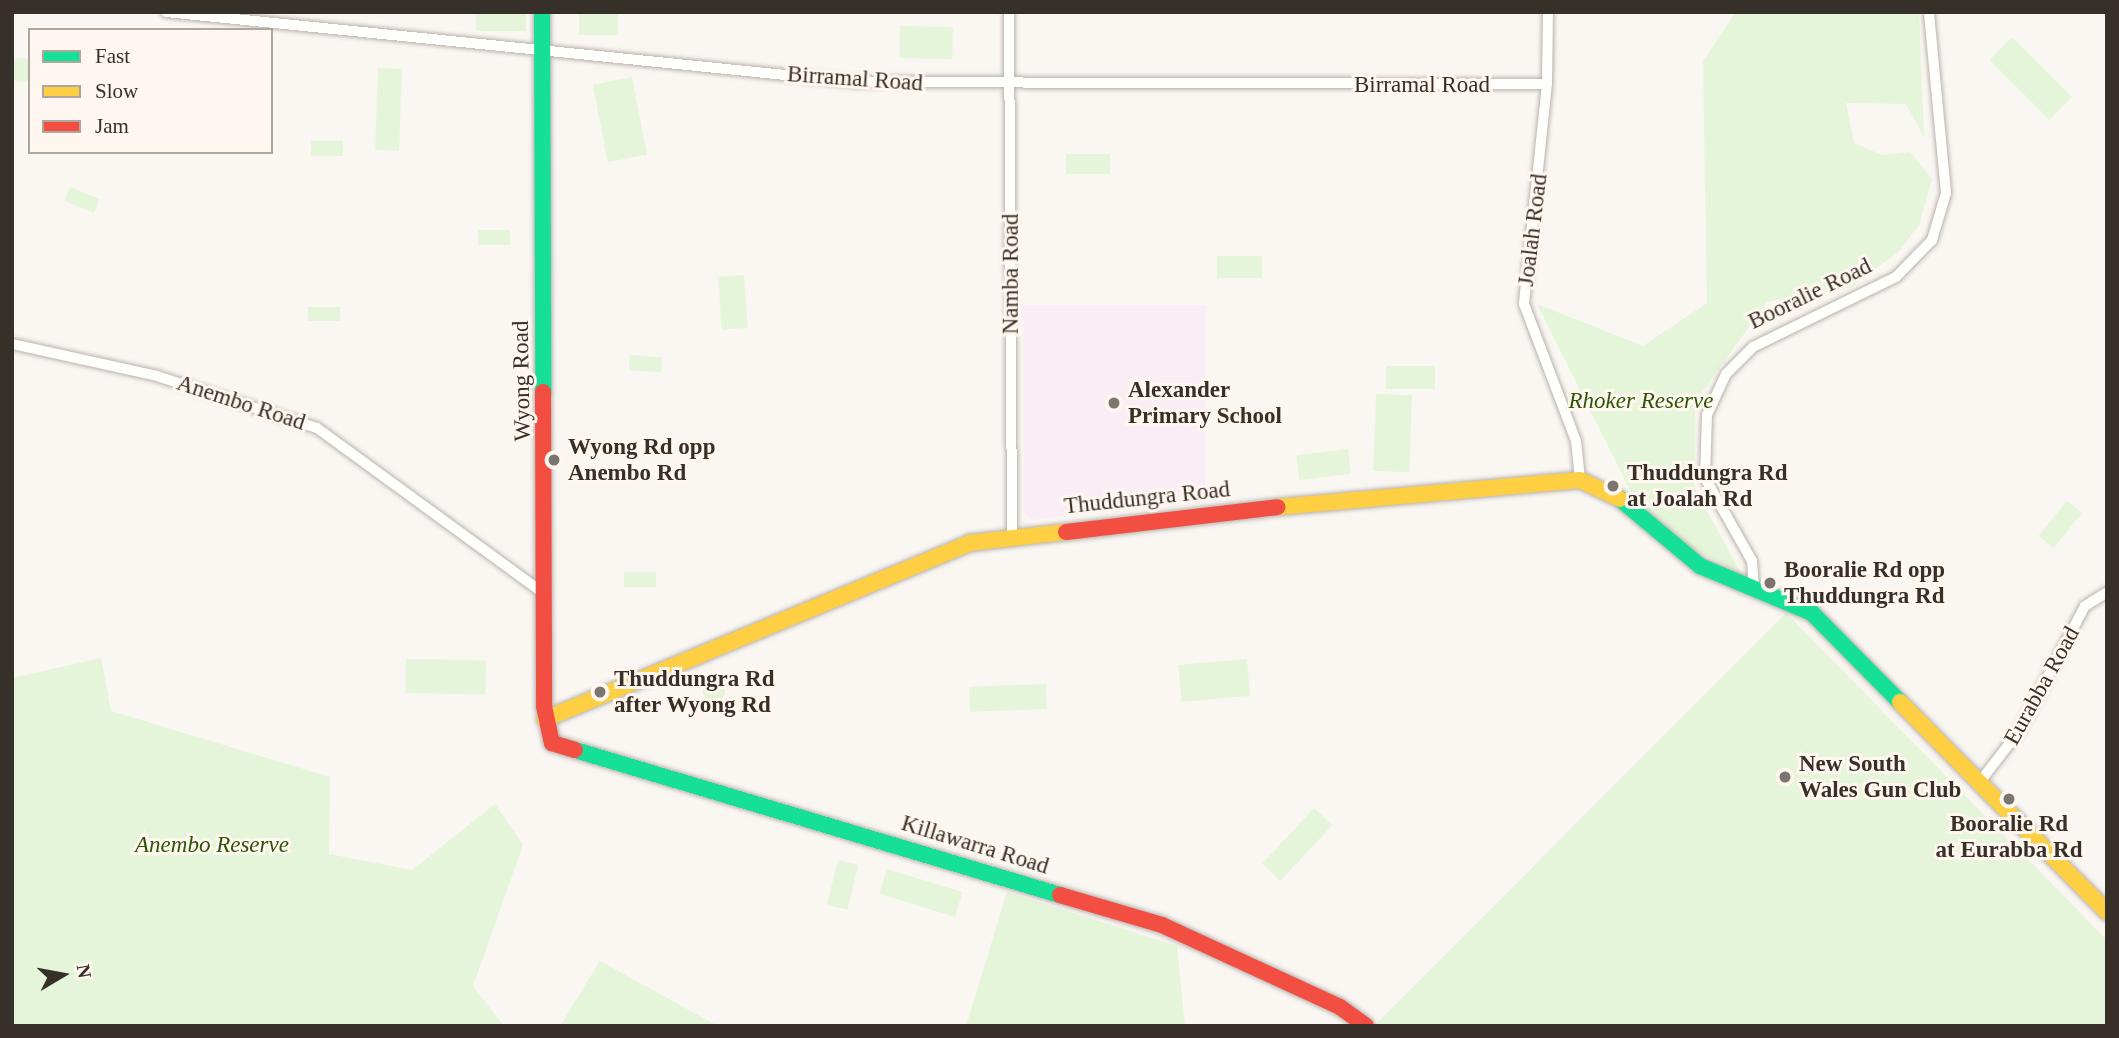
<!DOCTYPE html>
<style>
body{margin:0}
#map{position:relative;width:2119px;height:1038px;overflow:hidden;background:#faf6f2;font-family:Georgia,serif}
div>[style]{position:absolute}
.education>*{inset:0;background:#f9eef6}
.green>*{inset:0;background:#e5f5d9;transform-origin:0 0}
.round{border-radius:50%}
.roads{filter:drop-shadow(0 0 2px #b8b3ae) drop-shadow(0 0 2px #b8b3ae)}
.street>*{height:10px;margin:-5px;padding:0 5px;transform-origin:5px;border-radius:5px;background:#fefefd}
.fast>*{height:16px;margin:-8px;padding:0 8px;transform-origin:8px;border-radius:8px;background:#16e098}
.slow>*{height:16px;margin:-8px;padding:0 8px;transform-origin:8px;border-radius:8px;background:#ffcf43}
.jam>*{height:16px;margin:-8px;padding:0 8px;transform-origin:8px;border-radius:8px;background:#f24e42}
.dots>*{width:19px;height:19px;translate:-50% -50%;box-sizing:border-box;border:4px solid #fef6ef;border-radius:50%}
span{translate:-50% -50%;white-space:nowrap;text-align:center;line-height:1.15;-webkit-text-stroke:6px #fef6ef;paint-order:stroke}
.street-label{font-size:23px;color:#373029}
.poi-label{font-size:23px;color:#373029;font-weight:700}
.left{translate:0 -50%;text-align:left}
.park-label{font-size:23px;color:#2b5705;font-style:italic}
.frame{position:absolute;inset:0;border:14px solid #373029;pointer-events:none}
.legend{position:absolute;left:28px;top:28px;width:245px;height:126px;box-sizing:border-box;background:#fef6ef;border:2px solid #aea7a0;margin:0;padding:9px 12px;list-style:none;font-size:21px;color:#373029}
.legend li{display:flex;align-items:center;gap:14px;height:35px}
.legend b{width:35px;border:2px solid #aea7a0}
.north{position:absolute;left:28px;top:940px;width:70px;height:70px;-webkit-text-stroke:5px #fef6ef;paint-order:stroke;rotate:80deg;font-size:19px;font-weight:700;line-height:28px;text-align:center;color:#373029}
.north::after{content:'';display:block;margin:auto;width:24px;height:32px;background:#373029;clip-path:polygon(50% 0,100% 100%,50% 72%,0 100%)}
</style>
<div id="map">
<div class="education">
<div style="clip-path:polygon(1205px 305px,1205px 501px,1031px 520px,1024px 512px,1023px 305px)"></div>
</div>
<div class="green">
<div style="left:476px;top:12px;width:50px;height:19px"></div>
<div style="left:579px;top:12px;width:39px;height:23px"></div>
<div style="clip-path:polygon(1735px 12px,1919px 12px,1924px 137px,1906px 104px,1846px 103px,1854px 143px,1882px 155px,1910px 152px,1932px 179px,1919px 225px,1899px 251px,1852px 287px,1767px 302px,1695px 402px,1695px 489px,1741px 573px,1686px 545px,1638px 506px,1537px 304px,1643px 346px,1707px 303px,1703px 62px)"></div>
<div style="left:900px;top:26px;width:53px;height:32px;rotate:1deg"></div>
<div style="left:2012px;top:37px;width:85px;height:32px;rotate:45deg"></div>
<div class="round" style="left:9px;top:58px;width:24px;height:24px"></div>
<div style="left:378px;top:68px;width:24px;height:82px;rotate:2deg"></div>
<div style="left:632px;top:77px;width:79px;height:40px;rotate:79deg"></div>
<div style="left:311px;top:141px;width:32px;height:15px"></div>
<div style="left:1066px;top:154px;width:44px;height:20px"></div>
<div style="left:70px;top:187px;width:32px;height:15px;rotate:22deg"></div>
<div style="left:510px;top:230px;width:15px;height:32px;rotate:90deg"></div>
<div style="left:1262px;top:256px;width:22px;height:45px;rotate:90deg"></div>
<div style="left:744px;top:275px;width:53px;height:26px;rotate:86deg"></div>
<div style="left:308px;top:307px;width:32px;height:14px"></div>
<div style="left:630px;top:355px;width:32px;height:15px;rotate:4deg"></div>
<div style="left:1435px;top:366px;width:23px;height:49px;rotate:90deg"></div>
<div style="left:1376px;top:394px;width:36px;height:77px;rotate:2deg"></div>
<div style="left:1348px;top:449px;width:25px;height:52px;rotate:83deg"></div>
<div style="left:2067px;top:501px;width:19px;height:45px;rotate:39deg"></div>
<div style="left:624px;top:572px;width:32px;height:15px"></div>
<div style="clip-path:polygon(1786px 613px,2107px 940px,2107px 1026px,1374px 1026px)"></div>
<div style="clip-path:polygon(101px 658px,111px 711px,330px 777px,329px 854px,412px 870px,495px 804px,523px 845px,473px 986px,504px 1026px,12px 1026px,12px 678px)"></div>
<div style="left:406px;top:659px;width:80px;height:34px;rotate:1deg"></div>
<div style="left:1247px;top:659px;width:37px;height:69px;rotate:85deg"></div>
<div class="round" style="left:703px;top:680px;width:22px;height:22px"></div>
<div style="left:1046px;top:684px;width:25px;height:77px;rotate:88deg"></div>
<div style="left:1314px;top:808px;width:25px;height:76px;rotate:43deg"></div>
<div style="left:838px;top:860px;width:21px;height:46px;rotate:14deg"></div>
<div style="left:887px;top:869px;width:79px;height:26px;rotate:17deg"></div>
<div style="clip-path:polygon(1007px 892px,1177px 946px,1185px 1026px,966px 1026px)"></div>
<div style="clip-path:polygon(600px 961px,718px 1026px,560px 1026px)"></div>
</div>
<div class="roads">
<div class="street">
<div style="left:166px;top:12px;width:692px;rotate:5.81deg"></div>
<div style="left:854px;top:82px;width:693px;rotate:0.17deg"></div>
<div style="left:1009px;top:12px;width:523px;rotate:89.67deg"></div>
<div style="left:1548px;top:12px;width:72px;rotate:90.8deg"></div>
<div style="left:1547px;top:84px;width:221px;rotate:96deg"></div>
<div style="left:1524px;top:304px;width:147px;rotate:69.2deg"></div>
<div style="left:1576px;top:441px;width:39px;rotate:84deg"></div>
<div style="left:12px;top:344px;width:148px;rotate:12.4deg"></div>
<div style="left:157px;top:376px;width:168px;rotate:18deg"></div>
<div style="left:317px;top:428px;width:282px;rotate:36.1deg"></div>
<div style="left:1754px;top:589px;width:28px;rotate:-94deg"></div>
<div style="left:1752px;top:561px;width:95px;rotate:-119.5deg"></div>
<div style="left:1705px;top:478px;width:63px;rotate:-88.2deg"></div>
<div style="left:1707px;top:415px;width:45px;rotate:-65.1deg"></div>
<div style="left:1726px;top:374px;width:38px;rotate:-45deg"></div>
<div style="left:1753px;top:347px;width:159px;rotate:-26.1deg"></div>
<div style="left:1896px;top:277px;width:52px;rotate:-45.8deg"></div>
<div style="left:1932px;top:240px;width:49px;rotate:-73.4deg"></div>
<div style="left:1946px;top:193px;width:182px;rotate:-95.4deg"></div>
<div style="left:1979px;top:783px;width:66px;rotate:-52.4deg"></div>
<div style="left:2019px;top:731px;width:141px;rotate:-62.2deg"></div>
<div style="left:2085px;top:606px;width:26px;rotate:-32deg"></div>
</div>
<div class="fast">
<div style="left:542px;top:12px;width:380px;rotate:89.8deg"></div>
<div style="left:1620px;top:499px;width:104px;rotate:39.9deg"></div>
<div style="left:1700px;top:566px;width:121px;rotate:22.8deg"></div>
<div style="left:1812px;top:613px;width:125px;rotate:45.3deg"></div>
<div style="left:575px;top:750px;width:506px;rotate:16.65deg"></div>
</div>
<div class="slow">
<div style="left:1278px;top:507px;width:303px;rotate:-5.1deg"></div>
<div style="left:1580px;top:480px;width:44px;rotate:25.4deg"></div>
<div style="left:1900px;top:702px;width:295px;rotate:45.4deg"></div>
<div style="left:545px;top:719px;width:459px;rotate:-22.5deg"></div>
<div style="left:969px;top:543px;width:98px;rotate:-6.5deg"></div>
</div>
<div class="jam">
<div style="left:543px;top:392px;width:314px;rotate:89.8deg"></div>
<div style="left:544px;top:706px;width:38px;rotate:78deg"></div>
<div style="left:552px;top:743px;width:24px;rotate:17deg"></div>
<div style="left:1066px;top:532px;width:213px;rotate:-6.7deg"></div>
<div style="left:1060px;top:895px;width:106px;rotate:16.4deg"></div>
<div style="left:1162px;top:925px;width:196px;rotate:24.7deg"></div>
<div style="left:1340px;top:1007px;width:32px;rotate:36deg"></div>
</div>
</div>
<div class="dots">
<div style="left:1114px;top:403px;background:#7b756f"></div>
<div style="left:554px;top:460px;background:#7b756f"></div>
<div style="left:1613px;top:486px;background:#7b756f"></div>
<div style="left:1770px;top:583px;background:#7b756f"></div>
<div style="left:600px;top:692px;background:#7b756f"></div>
<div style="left:1785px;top:777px;background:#7b756f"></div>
<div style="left:2009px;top:799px;background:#7b756f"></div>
</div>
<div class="street-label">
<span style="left:855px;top:79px;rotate:4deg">Birramal Road</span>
<span style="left:1422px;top:85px">Birramal Road</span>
<span style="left:1533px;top:230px;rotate:-83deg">Joalah Road</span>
<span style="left:1011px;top:274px;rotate:-90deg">Namba Road</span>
<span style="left:1810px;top:294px;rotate:-26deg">Booralie Road</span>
<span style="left:522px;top:381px;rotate:-91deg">Wyong Road</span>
<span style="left:241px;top:403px;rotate:18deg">Anembo Road</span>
<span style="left:1147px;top:498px;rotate:-6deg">Thuddungra Road</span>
<span style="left:2042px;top:686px;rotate:-61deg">Eurabba Road</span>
<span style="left:975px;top:845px;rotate:17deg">Killawarra Road</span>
</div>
<div class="poi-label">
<span class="left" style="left:1128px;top:403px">Alexander<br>Primary School</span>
<span class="left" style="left:568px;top:460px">Wyong Rd opp<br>Anembo Rd</span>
<span class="left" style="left:1627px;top:486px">Thuddungra Rd<br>at Joalah Rd</span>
<span class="left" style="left:1784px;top:583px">Booralie Rd opp<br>Thuddungra Rd</span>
<span class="left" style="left:614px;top:692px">Thuddungra Rd<br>after Wyong Rd</span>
<span class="left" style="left:1799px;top:777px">New South<br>Wales Gun Club</span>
<span style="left:2009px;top:837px">Booralie Rd<br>at Eurabba Rd</span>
</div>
<div class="park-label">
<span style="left:1641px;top:401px">Rhoker Reserve</span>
<span style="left:212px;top:845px">Anembo Reserve</span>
</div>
<div class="frame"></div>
<ul class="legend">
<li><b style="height:9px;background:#16e098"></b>Fast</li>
<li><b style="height:9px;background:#ffcf43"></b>Slow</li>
<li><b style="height:9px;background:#f24e42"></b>Jam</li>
</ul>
<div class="north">N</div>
</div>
